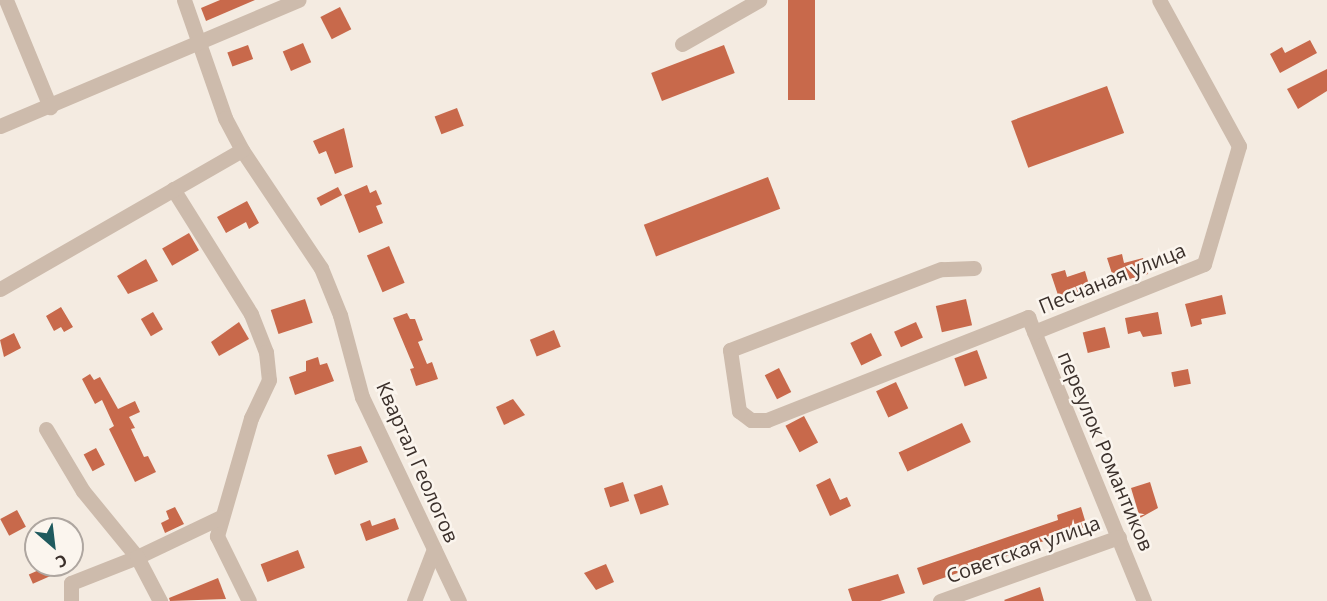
<!DOCTYPE html>
<meta charset="utf-8">
<style>
body{margin:0}
#map{position:relative;width:1327px;height:601px;overflow:hidden;background:#f4ebe1;font-family:"Open Sans",sans-serif}
div>[style]{position:absolute}
.building>*{inset:0;background:#c8694b;transform-origin:0 0}
.minor>*{height:15px;margin:-7.5px;padding:0 7.5px;transform-origin:7.5px;border-radius:7.5px;background:#cdbbac}
span{translate:-50% -50%;white-space:nowrap;text-align:center;line-height:1.15;-webkit-text-stroke:5px #fbf5ee;paint-order:stroke}
.street-label{font-size:20px;color:#3b302b}
.north{position:absolute;left:24px;top:517px;width:60px;height:60px;box-sizing:border-box;background:#fbf5ee;border:2px solid #aea6a0;border-radius:50%;rotate:152deg;font-size:16px;font-weight:700;line-height:24px;text-align:center;color:#3b302b}
.north::after{content:'';display:block;margin:auto;width:21px;height:27px;background:#1f5a5e;clip-path:polygon(50% 0,100% 100%,50% 72%,0 100%)}
</style>
<div id="map">
<div class="building">
<div style="clip-path:polygon(220px 0,255px 0,206px 21px,201px 8px)"></div>
<div style="left:788px;top:0;width:27px;height:100px"></div>
<div style="left:340px;top:7px;width:25px;height:22px;rotate:63deg"></div>
<div style="clip-path:polygon(1310px 40px,1317px 53px,1280px 73px,1270px 54px,1282px 47px,1285px 53px)"></div>
<div style="left:303px;top:43px;width:21px;height:22px;rotate:67deg"></div>
<div style="left:248px;top:45px;width:15px;height:22px;rotate:70deg"></div>
<div style="left:724px;top:45px;width:30px;height:78px;rotate:69deg"></div>
<div style="clip-path:polygon(1327px 69px,1327px 91px,1298px 109px,1287px 89px)"></div>
<div style="left:1107px;top:86px;width:50px;height:102px;rotate:70deg"></div>
<div style="left:457px;top:108px;width:19px;height:24px;rotate:69deg"></div>
<div style="clip-path:polygon(344px 128px,353px 167px,335px 174px,326px 151px,319px 154px,313px 141px)"></div>
<div style="left:768px;top:177px;width:34px;height:133px;rotate:69deg"></div>
<div style="clip-path:polygon(367px 185px,370px 193px,376px 190px,382px 204px,376px 206px,383px 223px,359px 233px,344px 195px)"></div>
<div style="left:338px;top:187px;width:9px;height:24px;rotate:63deg"></div>
<div style="clip-path:polygon(247px 201px,259px 223px,249px 229px,246px 222px,226px 233px,217px 217px)"></div>
<div style="left:189px;top:233px;width:20px;height:31px;rotate:60deg"></div>
<div style="left:389px;top:246px;width:40px;height:24px;rotate:67deg"></div>
<div style="clip-path:polygon(1122px 254px,1124px 263px,1143px 258px,1148px 274px,1115px 283px,1107px 258px)"></div>
<div style="clip-path:polygon(146px 259px,158px 281px,128px 294px,117px 276px)"></div>
<div style="clip-path:polygon(1065px 270px,1067px 277px,1085px 271px,1090px 288px,1059px 298px,1051px 274px)"></div>
<div style="clip-path:polygon(1222px 295px,1226px 314px,1201px 319px,1202px 324px,1191px 327px,1185px 304px)"></div>
<div style="left:305px;top:299px;width:25px;height:36px;rotate:72deg"></div>
<div style="left:966px;top:299px;width:27px;height:31px;rotate:77deg"></div>
<div style="clip-path:polygon(61px 307px,73px 327px,64px 332px,61px 327px,54px 331px,46px 316px)"></div>
<div style="left:153px;top:312px;width:20px;height:14px;rotate:60deg"></div>
<div style="clip-path:polygon(1158px 312px,1162px 334px,1143px 337px,1140px 331px,1128px 334px,1125px 318px)"></div>
<div style="clip-path:polygon(407px 313px,410px 319px,415px 319px,423px 340px,418px 342px,427px 364px,432px 362px,438px 379px,416px 386px,410px 369px,414px 368px,393px 318px)"></div>
<div style="clip-path:polygon(239px 322px,249px 339px,219px 356px,211px 342px)"></div>
<div style="left:916px;top:322px;width:17px;height:24px;rotate:66deg"></div>
<div style="left:1105px;top:327px;width:21px;height:23px;rotate:76deg"></div>
<div style="left:554px;top:330px;width:18px;height:26px;rotate:68deg"></div>
<div style="clip-path:polygon(14px 333px,21px 348px,4px 357px,0 340px)"></div>
<div style="left:871px;top:333px;width:25px;height:23px;rotate:64deg"></div>
<div style="left:977px;top:350px;width:30px;height:24px;rotate:70deg"></div>
<div style="clip-path:polygon(318px 357px,320px 365px,327px 363px,334px 381px,295px 395px,289px 377px,306px 371px,306px 361px)"></div>
<div style="left:779px;top:368px;width:27px;height:16px;rotate:63deg"></div>
<div style="left:1188px;top:369px;width:15px;height:17px;rotate:79deg"></div>
<div style="clip-path:polygon(90px 374px,94px 380px,100px 377px,118px 409px,135px 401px,140px 412px,129px 417px,135px 428px,131px 429px,144px 457px,148px 456px,156px 472px,135px 482px,109px 429px,114px 426px,102px 400px,95px 404px,82px 379px)"></div>
<div style="left:896px;top:382px;width:29px;height:22px;rotate:65deg"></div>
<div style="clip-path:polygon(513px 399px,525px 415px,504px 425px,496px 407px)"></div>
<div style="left:804px;top:416px;width:30px;height:21px;rotate:62deg"></div>
<div style="left:962px;top:423px;width:21px;height:70px;rotate:65deg"></div>
<div style="clip-path:polygon(361px 446px,368px 462px,335px 475px,327px 455px)"></div>
<div style="left:96px;top:448px;width:19px;height:14px;rotate:62deg"></div>
<div style="clip-path:polygon(830px 478px,840px 500px,847px 497px,851px 506px,830px 516px,816px 485px)"></div>
<div style="left:623px;top:482px;width:20px;height:20px;rotate:72deg"></div>
<div style="clip-path:polygon(1150px 482px,1158px 508px,1140px 518px,1131px 488px)"></div>
<div style="left:662px;top:485px;width:21px;height:30px;rotate:71deg"></div>
<div style="clip-path:polygon(175px 507px,184px 524px,165px 533px,161px 523px,169px 519px,166px 511px)"></div>
<div style="clip-path:polygon(1081px 507px,1087px 527px,1048px 536px,1049px 540px,1012px 549px,1013px 554px,923px 585px,917px 568px,1058px 520px,1057px 515px)"></div>
<div style="left:17px;top:510px;width:19px;height:19px;rotate:62deg"></div>
<div style="clip-path:polygon(395px 518px,399px 529px,366px 541px,360px 524px,370px 520px,372px 526px)"></div>
<div style="left:298px;top:550px;width:19px;height:40px;rotate:69deg"></div>
<div style="clip-path:polygon(606px 564px,614px 582px,596px 590px,584px 573px)"></div>
<div style="left:48px;top:566px;width:10px;height:21px;rotate:66deg"></div>
<div style="clip-path:polygon(898px 574px,905px 593px,880px 601px,852px 601px,848px 589px)"></div>
<div style="clip-path:polygon(218px 578px,226px 599px,170px 601px,169px 598px)"></div>
<div style="clip-path:polygon(1040px 587px,1044px 601px,1005px 601px,1004px 600px)"></div>
</div>
<div class="minor">
<div style="left:6px;top:0;width:116px;rotate:67.6deg"></div>
<div style="left:184px;top:0;width:125px;rotate:70.8deg"></div>
<div style="left:225px;top:118px;width:36px;rotate:62deg"></div>
<div style="left:242px;top:150px;width:142px;rotate:56.2deg"></div>
<div style="left:321px;top:268px;width:51px;rotate:68deg"></div>
<div style="left:340px;top:315px;width:85px;rotate:75deg"></div>
<div style="left:362px;top:397px;width:226px;rotate:64.6deg"></div>
<div style="left:682px;top:44px;width:89px;rotate:-29.7deg"></div>
<div style="left:0;top:126px;width:324px;rotate:-22.9deg"></div>
<div style="left:173px;top:189px;width:147px;rotate:58deg"></div>
<div style="left:251px;top:314px;width:41px;rotate:68.5deg"></div>
<div style="left:266px;top:352px;width:28px;rotate:84deg"></div>
<div style="left:269px;top:380px;width:42px;rotate:115.3deg"></div>
<div style="left:251px;top:418px;width:123px;rotate:106.1deg"></div>
<div style="left:217px;top:536px;width:72px;rotate:63.8deg"></div>
<div style="left:974px;top:268px;width:33px;rotate:178deg"></div>
<div style="left:941px;top:269px;width:226px;rotate:159deg"></div>
<div style="left:730px;top:350px;width:62px;rotate:81.6deg"></div>
<div style="left:739px;top:411px;width:15px;rotate:37deg"></div>
<div style="left:751px;top:420px;width:16px"></div>
<div style="left:767px;top:420px;width:281px;rotate:-21.5deg"></div>
<div style="left:1028px;top:317px;width:307px;rotate:67.8deg"></div>
<div style="left:0;top:289px;width:279px;rotate:-29.9deg"></div>
<div style="left:1034px;top:332px;width:183px;rotate:-21.8deg"></div>
<div style="left:1204px;top:264px;width:123px;rotate:-73.5deg"></div>
<div style="left:1239px;top:146px;width:166px;rotate:-118.7deg"></div>
<div style="left:46px;top:429px;width:72px;rotate:59.2deg"></div>
<div style="left:83px;top:491px;width:85px;rotate:50.7deg"></div>
<div style="left:137px;top:557px;width:93px;rotate:-25.5deg"></div>
<div style="left:71px;top:601px;width:18px;rotate:-90deg"></div>
<div style="left:71px;top:583px;width:71px;rotate:-21.5deg"></div>
<div style="left:137px;top:557px;width:50px;rotate:62.4deg"></div>
<div style="left:414px;top:601px;width:56px;rotate:-69deg"></div>
<div style="left:940px;top:601px;width:190px;rotate:-19.7deg"></div>
</div>
<div class="street-label">
<span style="left:1112px;top:278px;rotate:-22deg">Песчаная улица</span>
<span style="left:1106px;top:451px;rotate:67deg">переулок Романтиков</span>
<span style="left:418px;top:462px;rotate:66deg">Квартал Геологов</span>
<span style="left:1023px;top:549px;rotate:-20deg">Советская улица</span>
</div>
<div class="north">С</div>
</div>
